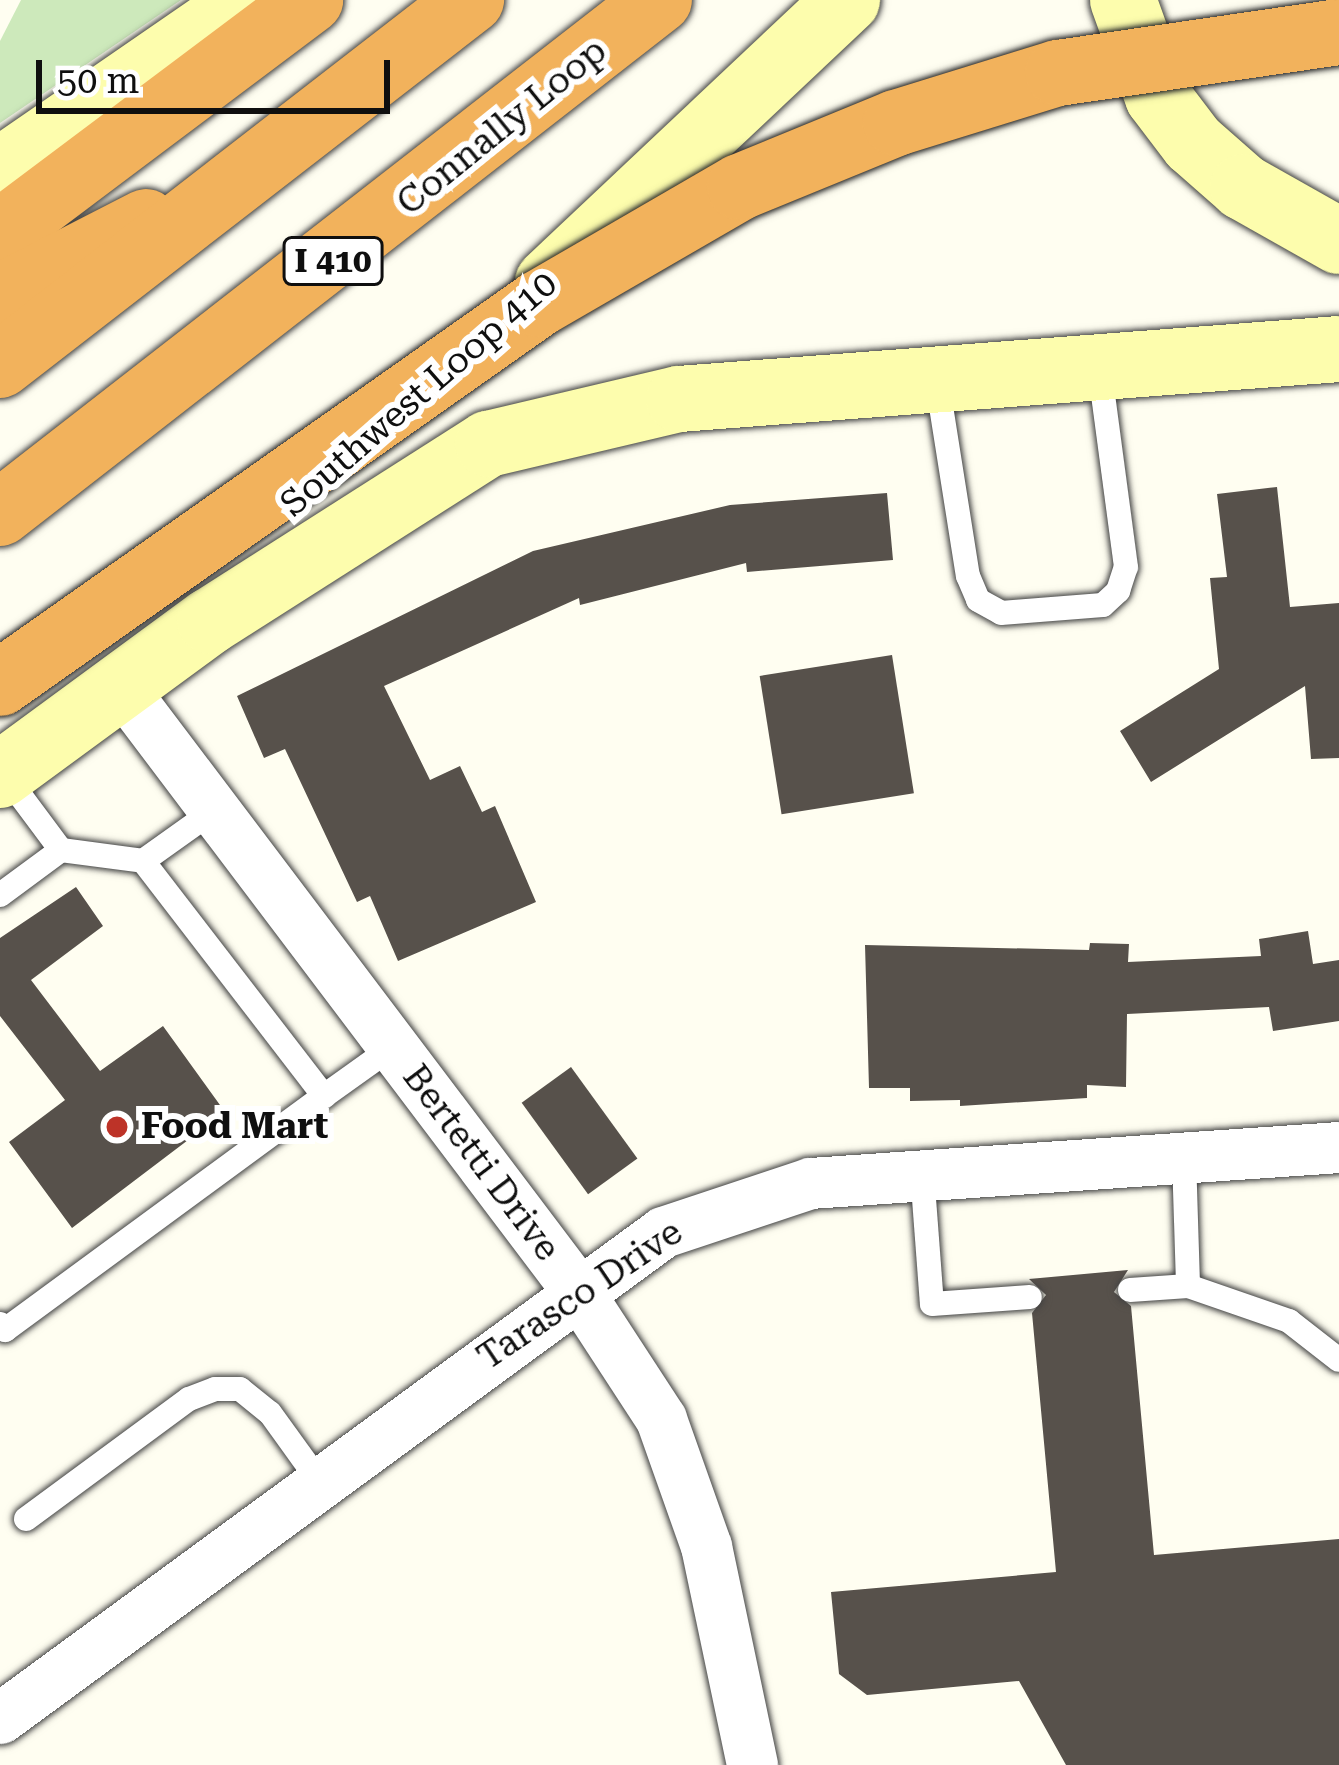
<!DOCTYPE html>
<style>
body{margin:0}
#map{position:relative;width:1339px;height:1765px;overflow:hidden;background:#fffef1;font-family:"Roboto Serif",serif}
div>[style]{position:absolute}
.green>*{inset:0;background:#cde9bb}
.building>*{inset:0;background:#57514b;transform-origin:0 0}
.roads{filter:drop-shadow(0 0 3px #424242) drop-shadow(0 0 3px #424242)}
.service>*{height:24px;margin:-12px;padding:0 12px;transform-origin:12px;border-radius:12px;background:#fff}
.minor>*{height:51px;margin:-25.5px;padding:0 25.5px;transform-origin:25.5px;border-radius:25.5px;background:#fff}
.secondary>*{height:66px;margin:-33px;padding:0 33px;transform-origin:33px;border-radius:33px;background:#fdfdad}
.motorway>*{height:66px;margin:-33px;padding:0 33px;transform-origin:33px;border-radius:33px;background:#f2b25c}
.bridges{filter:drop-shadow(0 0 3px #202020) drop-shadow(0 0 3px #202020)}
.motorway-bridge>*{height:66px;margin:-33px;padding:0 33px;transform-origin:33px;border-radius:33px;background:#f2b25c}
.dots>*{width:33px;height:33px;translate:-50% -50%;box-sizing:border-box;border:6px solid #fff;border-radius:50%}
span{translate:-50% -50%;white-space:nowrap;text-align:center;line-height:1.15;-webkit-text-stroke:12px #fff;paint-order:stroke}
.shield-label span{padding:3px 9px;background:#fff;border:3px solid;border-radius:9px;-webkit-text-stroke-width:0}
.shield-label{font-size:33px;color:#0f0f0f;font-weight:700}
.street-label{font-size:36px;color:#0f0f0f}
.poi-label{font-size:36px;color:#0f0f0f;font-weight:700}
.left{translate:0 -50%;text-align:left}
.scale{position:absolute;left:36px;top:60px;width:354px;height:54px;box-sizing:border-box;border:6px solid #0f0f0f;border-top:0;padding-left:15px;font-size:36px;line-height:42px;white-space:nowrap;color:#0f0f0f;-webkit-text-stroke:9px #fff;paint-order:stroke}
</style>
<div id="map">
<div class="green">
<div style="clip-path:polygon(21px 0,181px 0,0 123px,0 41px)"></div>
</div>
<div class="building">
<div style="clip-path:polygon(1277px 487px,1290px 607px,1339px 603px,1339px 758px,1311px 759px,1305px 686px,1151px 782px,1120px 731px,1219px 669px,1210px 578px,1227px 577px,1217px 494px)"></div>
<div style="clip-path:polygon(887px 493px,893px 560px,747px 572px,746px 563px,580px 605px,579px 598px,384px 686px,430px 780px,460px 766px,482px 812px,495px 806px,536px 902px,398px 961px,370px 896px,357px 902px,285px 749px,264px 758px,237px 696px,533px 551px,730px 505px)"></div>
<div style="left:892px;top:655px;width:140px;height:134px;rotate:81deg"></div>
<div style="clip-path:polygon(76px 887px,103px 926px,31px 980px,100px 1071px,163px 1026px,225px 1112px,72px 1228px,9px 1142px,65px 1100px,0 1016px,0 938px)"></div>
<div style="clip-path:polygon(1308px 931px,1313px 964px,1339px 960px,1339px 1021px,1273px 1031px,1269px 1007px,1127px 1014px,1126px 1087px,1087px 1085px,1087px 1098px,960px 1106px,960px 1100px,910px 1101px,910px 1088px,869px 1088px,865px 945px,1089px 950px,1090px 943px,1129px 944px,1128px 962px,1261px 956px,1259px 939px)"></div>
<div style="left:571px;top:1067px;width:113px;height:61px;rotate:54deg"></div>
<div style="clip-path:polygon(1128px 1270px,1114px 1292px,1131px 1306px,1154px 1555px,1339px 1539px,1339px 1765px,1066px 1765px,1019px 1681px,867px 1695px,839px 1674px,831px 1592px,1056px 1572px,1032px 1313px,1046px 1295px,1029px 1279px)"></div>
</div>
<div class="roads">
<div class="service">
<div style="left:937px;top:381px;width:197px;rotate:81deg"></div>
<div style="left:968px;top:576px;width:26px;rotate:67deg"></div>
<div style="left:978px;top:600px;width:26px;rotate:29deg"></div>
<div style="left:1001px;top:613px;width:102px;rotate:-4.5deg"></div>
<div style="left:1103px;top:605px;width:21px;rotate:-43deg"></div>
<div style="left:1118px;top:591px;width:25px;rotate:-72deg"></div>
<div style="left:1126px;top:567px;width:198px;rotate:-97.6deg"></div>
<div style="left:5px;top:775px;width:94px;rotate:53.3deg"></div>
<div style="left:143px;top:861px;width:297px;rotate:52.4deg"></div>
<div style="left:324px;top:1096px;width:86px;rotate:-35.5deg"></div>
<div style="left:0;top:895px;width:76px;rotate:-36.4deg"></div>
<div style="left:61px;top:850px;width:83px;rotate:7.6deg"></div>
<div style="left:143px;top:861px;width:90px;rotate:-35.5deg"></div>
<div style="left:1184px;top:1157px;width:129px;rotate:88.2deg"></div>
<div style="left:1188px;top:1286px;width:107px;rotate:19.1deg"></div>
<div style="left:1289px;top:1321px;width:63px;rotate:38deg"></div>
<div style="left:922px;top:1172px;width:132px;rotate:85.7deg"></div>
<div style="left:932px;top:1304px;width:98px;rotate:-4.1deg"></div>
<div style="left:1130px;top:1290px;width:58px;rotate:-3.9deg"></div>
<div style="left:0;top:1324px;width:8px;rotate:50deg"></div>
<div style="left:5px;top:1330px;width:396px;rotate:-36.3deg"></div>
<div style="left:26px;top:1519px;width:202px;rotate:-36.4deg"></div>
<div style="left:189px;top:1399px;width:28px;rotate:-21deg"></div>
<div style="left:215px;top:1389px;width:25px"></div>
<div style="left:240px;top:1389px;width:38px;rotate:39deg"></div>
<div style="left:270px;top:1413px;width:84px;rotate:54.2deg"></div>
</div>
<div class="minor">
<div style="left:119px;top:684px;width:760px;rotate:52.92deg"></div>
<div style="left:577px;top:1290px;width:154px;rotate:56.9deg"></div>
<div style="left:661px;top:1419px;width:135px;rotate:70.5deg"></div>
<div style="left:706px;top:1546px;width:224px;rotate:78.1deg"></div>
<div style="left:0;top:1718px;width:822px;rotate:-36.24deg"></div>
<div style="left:663px;top:1232px;width:155px;rotate:-18.4deg"></div>
<div style="left:810px;top:1183px;width:530px;rotate:-3.89deg"></div>
</div>
<div class="secondary">
<div style="left:1123px;top:0;width:103px;rotate:70.2deg"></div>
<div style="left:1158px;top:97px;width:58px;rotate:52.7deg"></div>
<div style="left:1193px;top:143px;width:67px;rotate:41.3deg"></div>
<div style="left:1243px;top:187px;width:110px;rotate:29.4deg"></div>
<div style="left:0;top:171px;width:301px;rotate:-34.6deg"></div>
<div style="left:548px;top:282px;width:411px;rotate:-43.3deg"></div>
<div style="left:0;top:775px;width:260px;rotate:-36.3deg"></div>
<div style="left:210px;top:621px;width:330px;rotate:-32.5deg"></div>
<div style="left:488px;top:444px;width:196px;rotate:-13.3deg"></div>
<div style="left:679px;top:399px;width:662px;rotate:-4.33deg"></div>
</div>
<div class="motorway">
<div style="left:0;top:233px;width:388px;rotate:-36.9deg"></div>
<div style="left:0;top:297px;width:164px;rotate:-27.2deg"></div>
<div style="left:0;top:365px;width:596px;rotate:-37.77deg"></div>
<div style="left:0;top:513px;width:835px;rotate:-37.9deg"></div>
</div>
</div>
<div class="bridges">
<div class="motorway-bridge">
<div style="left:0;top:683px;width:658px;rotate:-35.16deg"></div>
<div style="left:538px;top:304px;width:233px;rotate:-30.1deg"></div>
<div style="left:740px;top:187px;width:169px;rotate:-22.3deg"></div>
<div style="left:896px;top:123px;width:170px;rotate:-17.2deg"></div>
<div style="left:1058px;top:73px;width:284px;rotate:-8.3deg"></div>
</div>
</div>
<div class="dots">
<div style="left:117px;top:1127px;background:#bd3328"></div>
</div>
<div class="shield-label">
<span style="left:333px;top:261px">I 410</span>
</div>
<div class="street-label">
<span style="left:502px;top:127px;rotate:-39deg">Connally Loop</span>
<span style="left:419px;top:394px;rotate:-41deg">Southwest Loop 410</span>
<span style="left:481px;top:1163px;rotate:53deg">Bertetti Drive</span>
<span style="left:580px;top:1295px;rotate:-34deg">Tarasco Drive</span>
</div>
<div class="poi-label">
<span class="left" style="left:141px;top:1127px">Food Mart</span>
</div>
<div class="scale">50 m</div>
</div>
